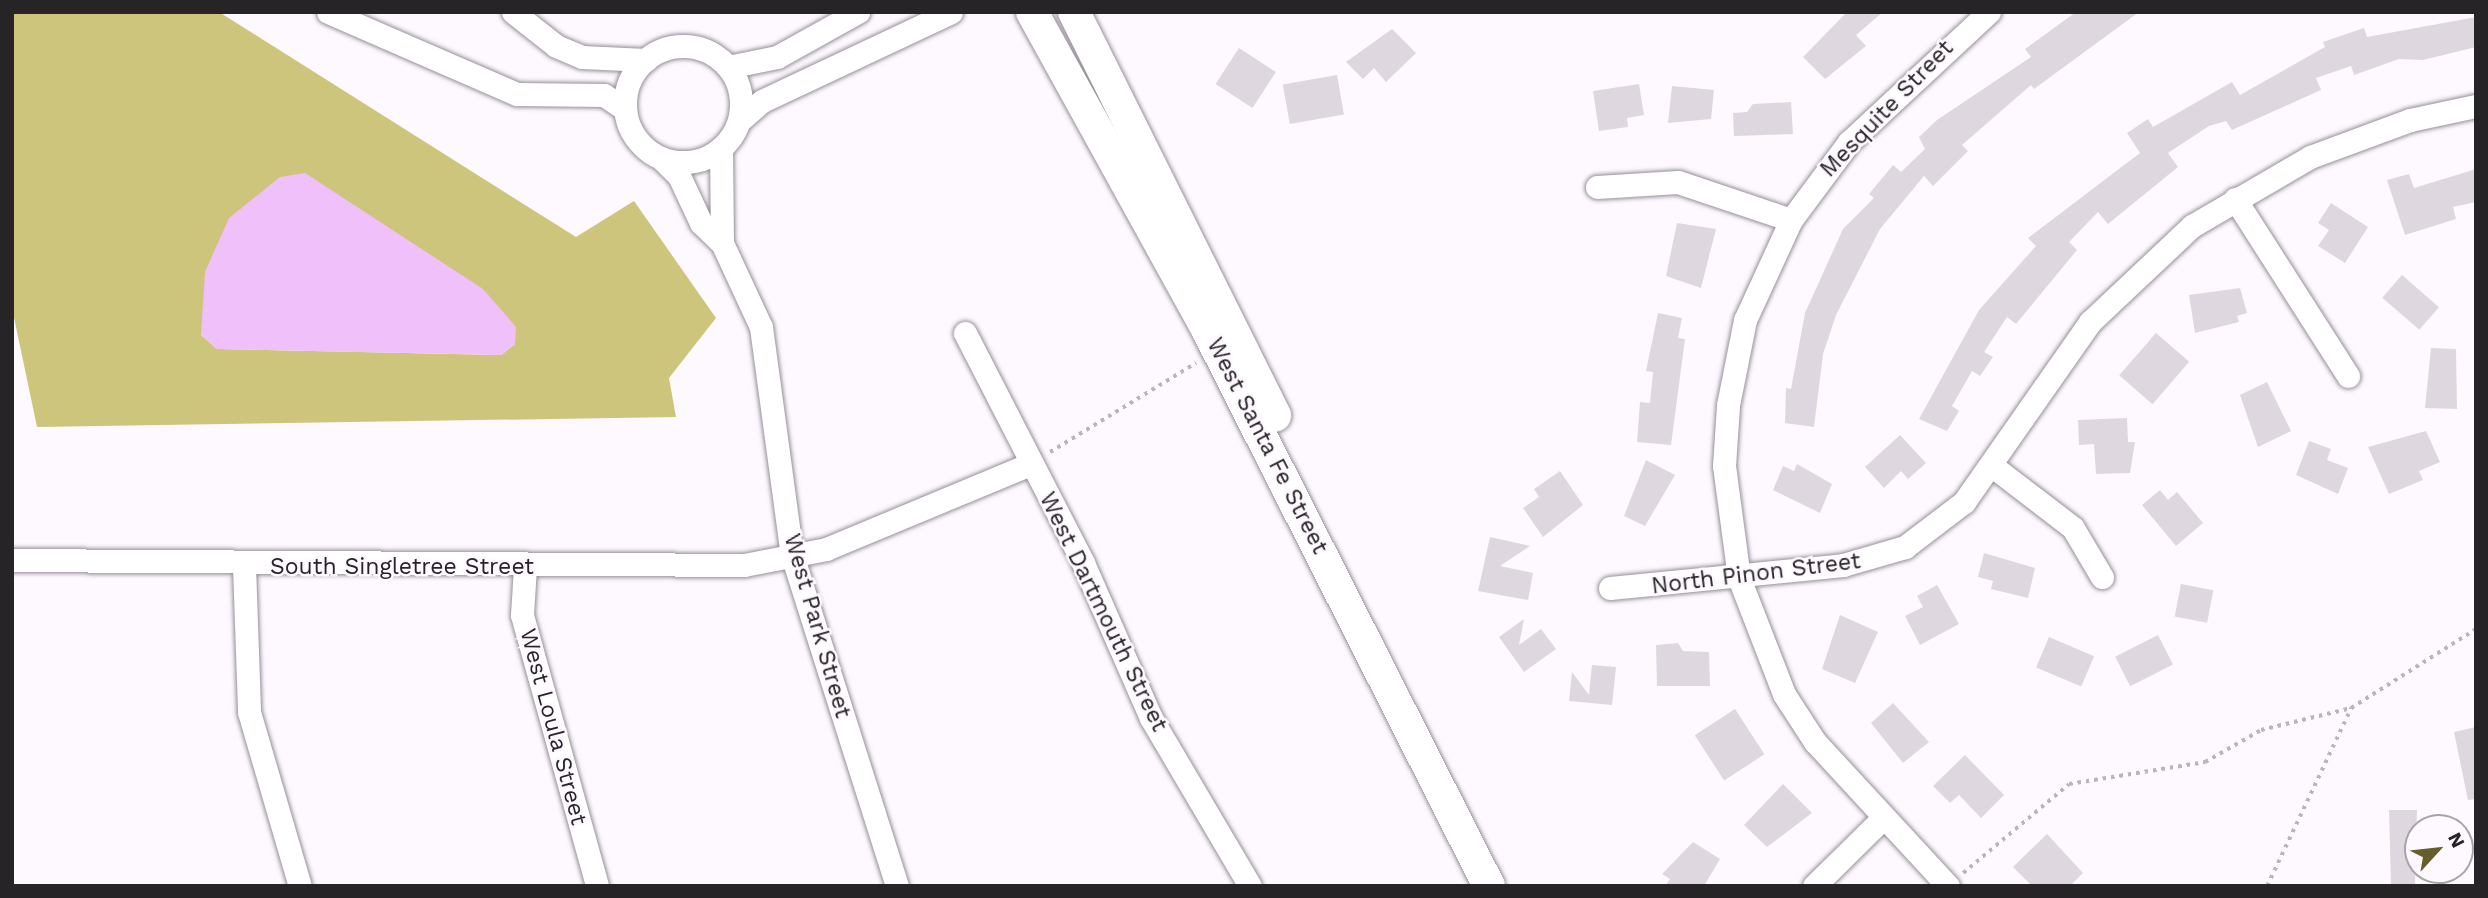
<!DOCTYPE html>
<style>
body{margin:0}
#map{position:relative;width:2488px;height:898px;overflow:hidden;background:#fef8ff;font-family:"Work Sans",sans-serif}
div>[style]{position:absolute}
.forest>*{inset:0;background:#cec57c}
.water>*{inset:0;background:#efc0fa}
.building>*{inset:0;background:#ded7e0;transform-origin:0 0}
.path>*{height:3.5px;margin-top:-1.75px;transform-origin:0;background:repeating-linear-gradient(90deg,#bab5bb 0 3.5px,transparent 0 8.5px)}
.roads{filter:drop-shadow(0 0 2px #968f98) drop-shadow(0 0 2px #968f98)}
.street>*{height:23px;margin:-11.5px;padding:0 11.5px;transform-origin:11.5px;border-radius:11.5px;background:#fff}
.street>.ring{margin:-11.5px;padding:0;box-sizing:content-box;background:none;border:23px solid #fff;border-radius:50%}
.secondary>*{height:32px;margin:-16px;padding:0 16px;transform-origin:16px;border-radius:16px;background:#fff}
span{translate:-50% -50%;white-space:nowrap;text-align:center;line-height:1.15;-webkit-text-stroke:5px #fef8ff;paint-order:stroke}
.street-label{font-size:23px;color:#272427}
.frame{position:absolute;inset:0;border:14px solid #272427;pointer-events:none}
.north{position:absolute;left:2404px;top:814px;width:70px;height:70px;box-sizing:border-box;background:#fef8ff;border:2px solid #a8a3a9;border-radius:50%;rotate:63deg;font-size:19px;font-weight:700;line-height:28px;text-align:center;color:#272427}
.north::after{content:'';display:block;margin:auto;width:24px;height:32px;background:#655e2a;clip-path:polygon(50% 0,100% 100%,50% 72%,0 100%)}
</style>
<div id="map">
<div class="forest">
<div style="clip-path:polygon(evenodd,12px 12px,219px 12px,576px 237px,634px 201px,716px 318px,669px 378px,676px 417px,37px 427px,12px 308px,12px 12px,201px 335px,515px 344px,501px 355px,217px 349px,201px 335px)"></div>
</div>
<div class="water">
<div style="clip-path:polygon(305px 173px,483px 289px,516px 327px,515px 344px,501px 355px,217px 349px,201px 335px,205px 272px,229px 218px,280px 177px)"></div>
</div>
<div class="building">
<div style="clip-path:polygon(1847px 12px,1883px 12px,1856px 35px,1866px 46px,1825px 79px,1803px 57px)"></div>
<div style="clip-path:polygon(2076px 12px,2139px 12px,2034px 89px,2031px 85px,1962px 145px,1968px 151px,1933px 186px,1924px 176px,1880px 229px,1836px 315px,1823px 354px,1814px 427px,1785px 423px,1786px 388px,1791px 389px,1805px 313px,1843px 229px,1874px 198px,1869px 194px,1893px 165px,1901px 172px,1925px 149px,1919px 137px,1937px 120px,2031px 57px,2025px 49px)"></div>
<div style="clip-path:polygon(2476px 17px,2476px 47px,2423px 60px,2399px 59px,2354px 75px,2351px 66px,2316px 78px,2321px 90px,2232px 130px,2226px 121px,2209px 126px,2168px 153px,2178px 167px,2108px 224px,2098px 212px,2069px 242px,2077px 250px,2016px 324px,2007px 317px,1984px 352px,1993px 357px,1980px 376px,1972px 371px,1952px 406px,1959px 411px,1947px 431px,1919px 419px,1979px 310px,2036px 246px,2028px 238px,2140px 153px,2127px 133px,2148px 119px,2153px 127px,2232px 82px,2240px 95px,2325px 47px,2323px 42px,2364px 28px,2367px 37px)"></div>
<div style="clip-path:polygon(1392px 29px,1416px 53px,1386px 82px,1374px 68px,1363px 79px,1346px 62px)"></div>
<div style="left:1239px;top:48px;width:44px;height:43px;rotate:33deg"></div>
<div style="left:1337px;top:75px;width:40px;height:55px;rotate:80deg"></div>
<div style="clip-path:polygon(1639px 84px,1644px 115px,1627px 118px,1628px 127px,1599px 131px,1593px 91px)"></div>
<div style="clip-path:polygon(1672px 86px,1714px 90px,1711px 119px,1668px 123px)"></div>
<div style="clip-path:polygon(1791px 102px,1793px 134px,1734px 136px,1733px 113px,1747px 112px,1753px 104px)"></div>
<div style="clip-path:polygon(2476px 169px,2476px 202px,2453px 207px,2456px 219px,2405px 235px,2387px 180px,2409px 174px,2414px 188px)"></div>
<div style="clip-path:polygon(2331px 203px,2368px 227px,2345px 263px,2318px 246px,2329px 230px,2318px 223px)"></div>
<div style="clip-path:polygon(1677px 223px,1716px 229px,1701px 288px,1666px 276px)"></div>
<div style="left:2402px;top:275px;width:49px;height:30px;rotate:41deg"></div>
<div style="clip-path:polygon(2240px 288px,2247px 313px,2237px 316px,2239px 322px,2195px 333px,2189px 295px)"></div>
<div style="clip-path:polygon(1658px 313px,1682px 318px,1678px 338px,1685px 339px,1671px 445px,1637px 442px,1640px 402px,1650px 403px,1653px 372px,1646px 371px)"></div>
<div style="left:2156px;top:333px;width:44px;height:56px;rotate:41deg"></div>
<div style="clip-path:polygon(2431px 348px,2456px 349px,2457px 409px,2425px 408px)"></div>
<div style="clip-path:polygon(2267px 382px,2291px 431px,2258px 447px,2240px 395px)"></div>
<div style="clip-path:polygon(2127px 418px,2128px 442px,2135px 442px,2130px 473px,2096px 474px,2094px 444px,2079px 445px,2078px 420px)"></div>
<div style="clip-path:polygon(2426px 431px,2440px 462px,2419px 471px,2423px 480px,2389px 494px,2368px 447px)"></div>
<div style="clip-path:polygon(1900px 435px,1926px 463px,1908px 479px,1901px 471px,1884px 488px,1865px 467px)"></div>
<div style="clip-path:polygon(2309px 441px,2331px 449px,2327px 460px,2348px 468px,2338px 494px,2296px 475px)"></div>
<div style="clip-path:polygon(1646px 460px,1675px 475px,1645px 526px,1624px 516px)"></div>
<div style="clip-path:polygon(1797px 464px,1832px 484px,1820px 513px,1773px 490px,1783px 466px,1794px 471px)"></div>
<div style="clip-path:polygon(1560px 471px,1583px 505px,1543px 537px,1523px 508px,1539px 497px,1534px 489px)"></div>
<div style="clip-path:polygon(2160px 490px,2168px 500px,2177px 492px,2203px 523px,2176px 546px,2142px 505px)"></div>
<div style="clip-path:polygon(1490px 537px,1530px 546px,1500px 566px,1533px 573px,1528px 600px,1478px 591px)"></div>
<div style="clip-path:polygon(1984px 553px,2035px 568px,2028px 598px,1991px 589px,1993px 581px,1978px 577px)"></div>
<div style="left:2181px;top:584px;width:33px;height:33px;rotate:11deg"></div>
<div style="clip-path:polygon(1937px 585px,1959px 624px,1920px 645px,1905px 616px,1923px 607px,1917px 596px)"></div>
<div style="clip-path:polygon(1840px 615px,1878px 632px,1855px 683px,1822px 669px)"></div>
<div style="clip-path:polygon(1524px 619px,1519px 645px,1541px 629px,1556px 649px,1524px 672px,1499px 637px)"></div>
<div style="left:2158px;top:635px;width:33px;height:48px;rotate:63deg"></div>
<div style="left:2049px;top:637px;width:49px;height:33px;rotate:23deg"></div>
<div style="clip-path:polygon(1678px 643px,1683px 651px,1709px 652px,1710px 686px,1657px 686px,1656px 645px)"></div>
<div style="clip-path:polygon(1592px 665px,1616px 667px,1612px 705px,1569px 701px,1572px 672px,1589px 695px)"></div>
<div style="clip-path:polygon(1893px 703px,1929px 742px,1903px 763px,1871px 723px)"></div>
<div style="left:1735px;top:709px;width:54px;height:48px;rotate:57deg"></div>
<div style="clip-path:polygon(2476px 727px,2476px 799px,2468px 800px,2454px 732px)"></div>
<div style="clip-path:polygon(1965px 755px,2004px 795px,1981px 818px,1959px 795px,1950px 803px,1933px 786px)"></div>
<div style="clip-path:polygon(1783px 784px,1812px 813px,1767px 847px,1744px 825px)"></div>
<div style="clip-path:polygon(2389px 810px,2417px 810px,2415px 886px,2391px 886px)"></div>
<div style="clip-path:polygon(2047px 834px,2083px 873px,2070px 886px,2032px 886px,2013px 867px)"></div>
<div style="clip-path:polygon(1693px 842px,1720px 859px,1704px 886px,1665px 886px,1670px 879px,1662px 874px)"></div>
</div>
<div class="path">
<div style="left:1050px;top:452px;width:171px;rotate:-31.4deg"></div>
<div style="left:1963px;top:873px;width:138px;rotate:-40deg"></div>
<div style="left:2069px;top:784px;width:138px;rotate:-9.2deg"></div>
<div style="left:2205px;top:762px;width:64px;rotate:-29.7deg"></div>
<div style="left:2261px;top:730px;width:93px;rotate:-13.7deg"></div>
<div style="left:2351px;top:708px;width:148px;rotate:-32.3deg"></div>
<div style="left:2267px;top:886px;width:197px;rotate:-64.7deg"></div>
</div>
<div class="roads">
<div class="street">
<div style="left:328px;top:12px;width:206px;rotate:23.5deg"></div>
<div style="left:517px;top:94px;width:87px;rotate:0.7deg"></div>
<div style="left:604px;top:95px;width:25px;rotate:34deg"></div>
<div style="left:513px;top:12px;width:55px;rotate:38.3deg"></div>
<div style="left:556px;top:46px;width:28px;rotate:23deg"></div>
<div style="left:582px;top:57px;width:64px;rotate:2.7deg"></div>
<div class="ring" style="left:625px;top:46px;width:93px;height:93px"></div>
<div style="left:728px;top:67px;width:50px;rotate:-11.5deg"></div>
<div style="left:777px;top:57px;width:93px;rotate:-29.1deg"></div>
<div style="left:739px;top:121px;width:30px;rotate:-41deg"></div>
<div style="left:762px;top:101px;width:209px;rotate:-25.2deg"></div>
<div style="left:721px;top:148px;width:95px;rotate:89.4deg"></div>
<div style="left:661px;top:158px;width:25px;rotate:45deg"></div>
<div style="left:679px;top:176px;width:52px;rotate:64.9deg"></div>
<div style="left:701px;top:223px;width:29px;rotate:44deg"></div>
<div style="left:722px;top:243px;width:93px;rotate:65.1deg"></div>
<div style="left:761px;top:327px;width:230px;rotate:82.3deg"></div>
<div style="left:792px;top:555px;width:347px;rotate:72.4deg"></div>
<div style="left:1597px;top:187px;width:81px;rotate:-3.5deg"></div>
<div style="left:1678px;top:182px;width:119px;rotate:18.6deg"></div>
<div style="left:2235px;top:199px;width:210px;rotate:57.4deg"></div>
<div style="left:965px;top:333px;width:259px;rotate:62.8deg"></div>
<div style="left:1083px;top:563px;width:169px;rotate:66.3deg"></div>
<div style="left:1151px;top:718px;width:195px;rotate:59.5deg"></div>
<div style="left:1991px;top:465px;width:103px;rotate:37.5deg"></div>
<div style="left:2073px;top:528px;width:57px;rotate:59.4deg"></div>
<div style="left:12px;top:560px;width:732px;rotate:0.39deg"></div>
<div style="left:744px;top:565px;width:84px;rotate:-11deg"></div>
<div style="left:826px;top:549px;width:221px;rotate:-22.6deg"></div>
<div style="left:244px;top:566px;width:146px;rotate:88deg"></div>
<div style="left:249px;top:712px;width:181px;rotate:73.7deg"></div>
<div style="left:525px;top:567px;width:48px;rotate:93.6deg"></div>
<div style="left:522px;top:615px;width:281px;rotate:74.5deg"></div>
<div style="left:1610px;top:588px;width:234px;rotate:-5.6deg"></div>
<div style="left:1843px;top:565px;width:65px;rotate:-16.2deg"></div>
<div style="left:1905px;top:547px;width:74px;rotate:-37.3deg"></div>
<div style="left:1964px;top:502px;width:220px;rotate:-55deg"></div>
<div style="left:2090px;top:322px;width:140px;rotate:-43.3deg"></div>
<div style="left:2192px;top:226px;width:137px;rotate:-30.3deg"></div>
<div style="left:2310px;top:157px;width:107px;rotate:-20.3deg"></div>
<div style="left:2410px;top:120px;width:67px;rotate:-12deg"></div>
<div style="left:1814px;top:886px;width:97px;rotate:-44.6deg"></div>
<div style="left:1948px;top:886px;width:196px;rotate:-132.7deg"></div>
<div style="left:1815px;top:742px;width:57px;rotate:-122.9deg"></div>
<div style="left:1784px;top:694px;width:124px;rotate:-111.2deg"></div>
<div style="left:1739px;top:578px;width:113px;rotate:-97.6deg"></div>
<div style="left:1724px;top:466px;width:61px;rotate:-86.2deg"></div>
<div style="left:1728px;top:405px;width:87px;rotate:-78.7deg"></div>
<div style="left:1745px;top:320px;width:110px;rotate:-65.3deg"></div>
<div style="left:1791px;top:220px;width:97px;rotate:-53.4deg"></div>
<div style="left:1849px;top:142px;width:191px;rotate:-42.9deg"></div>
</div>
<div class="secondary">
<div style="left:1032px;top:12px;width:364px;rotate:61.1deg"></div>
<div style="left:1208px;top:331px;width:622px;rotate:63.15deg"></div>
<div style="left:1074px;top:12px;width:451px;rotate:63.5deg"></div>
</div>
</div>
<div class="street-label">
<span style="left:1887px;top:109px;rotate:-46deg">Mesquite Street</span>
<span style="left:1267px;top:446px;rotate:63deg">West Santa Fe Street</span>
<span style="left:402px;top:567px">South Singletree Street</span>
<span style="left:1756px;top:574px;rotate:-7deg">North Pinon Street</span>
<span style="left:1103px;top:612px;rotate:64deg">West Dartmouth Street</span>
<span style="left:817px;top:626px;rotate:74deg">West Park Street</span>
<span style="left:553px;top:727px;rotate:75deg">West Loula Street</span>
</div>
<div class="frame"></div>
<div class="north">N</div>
</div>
